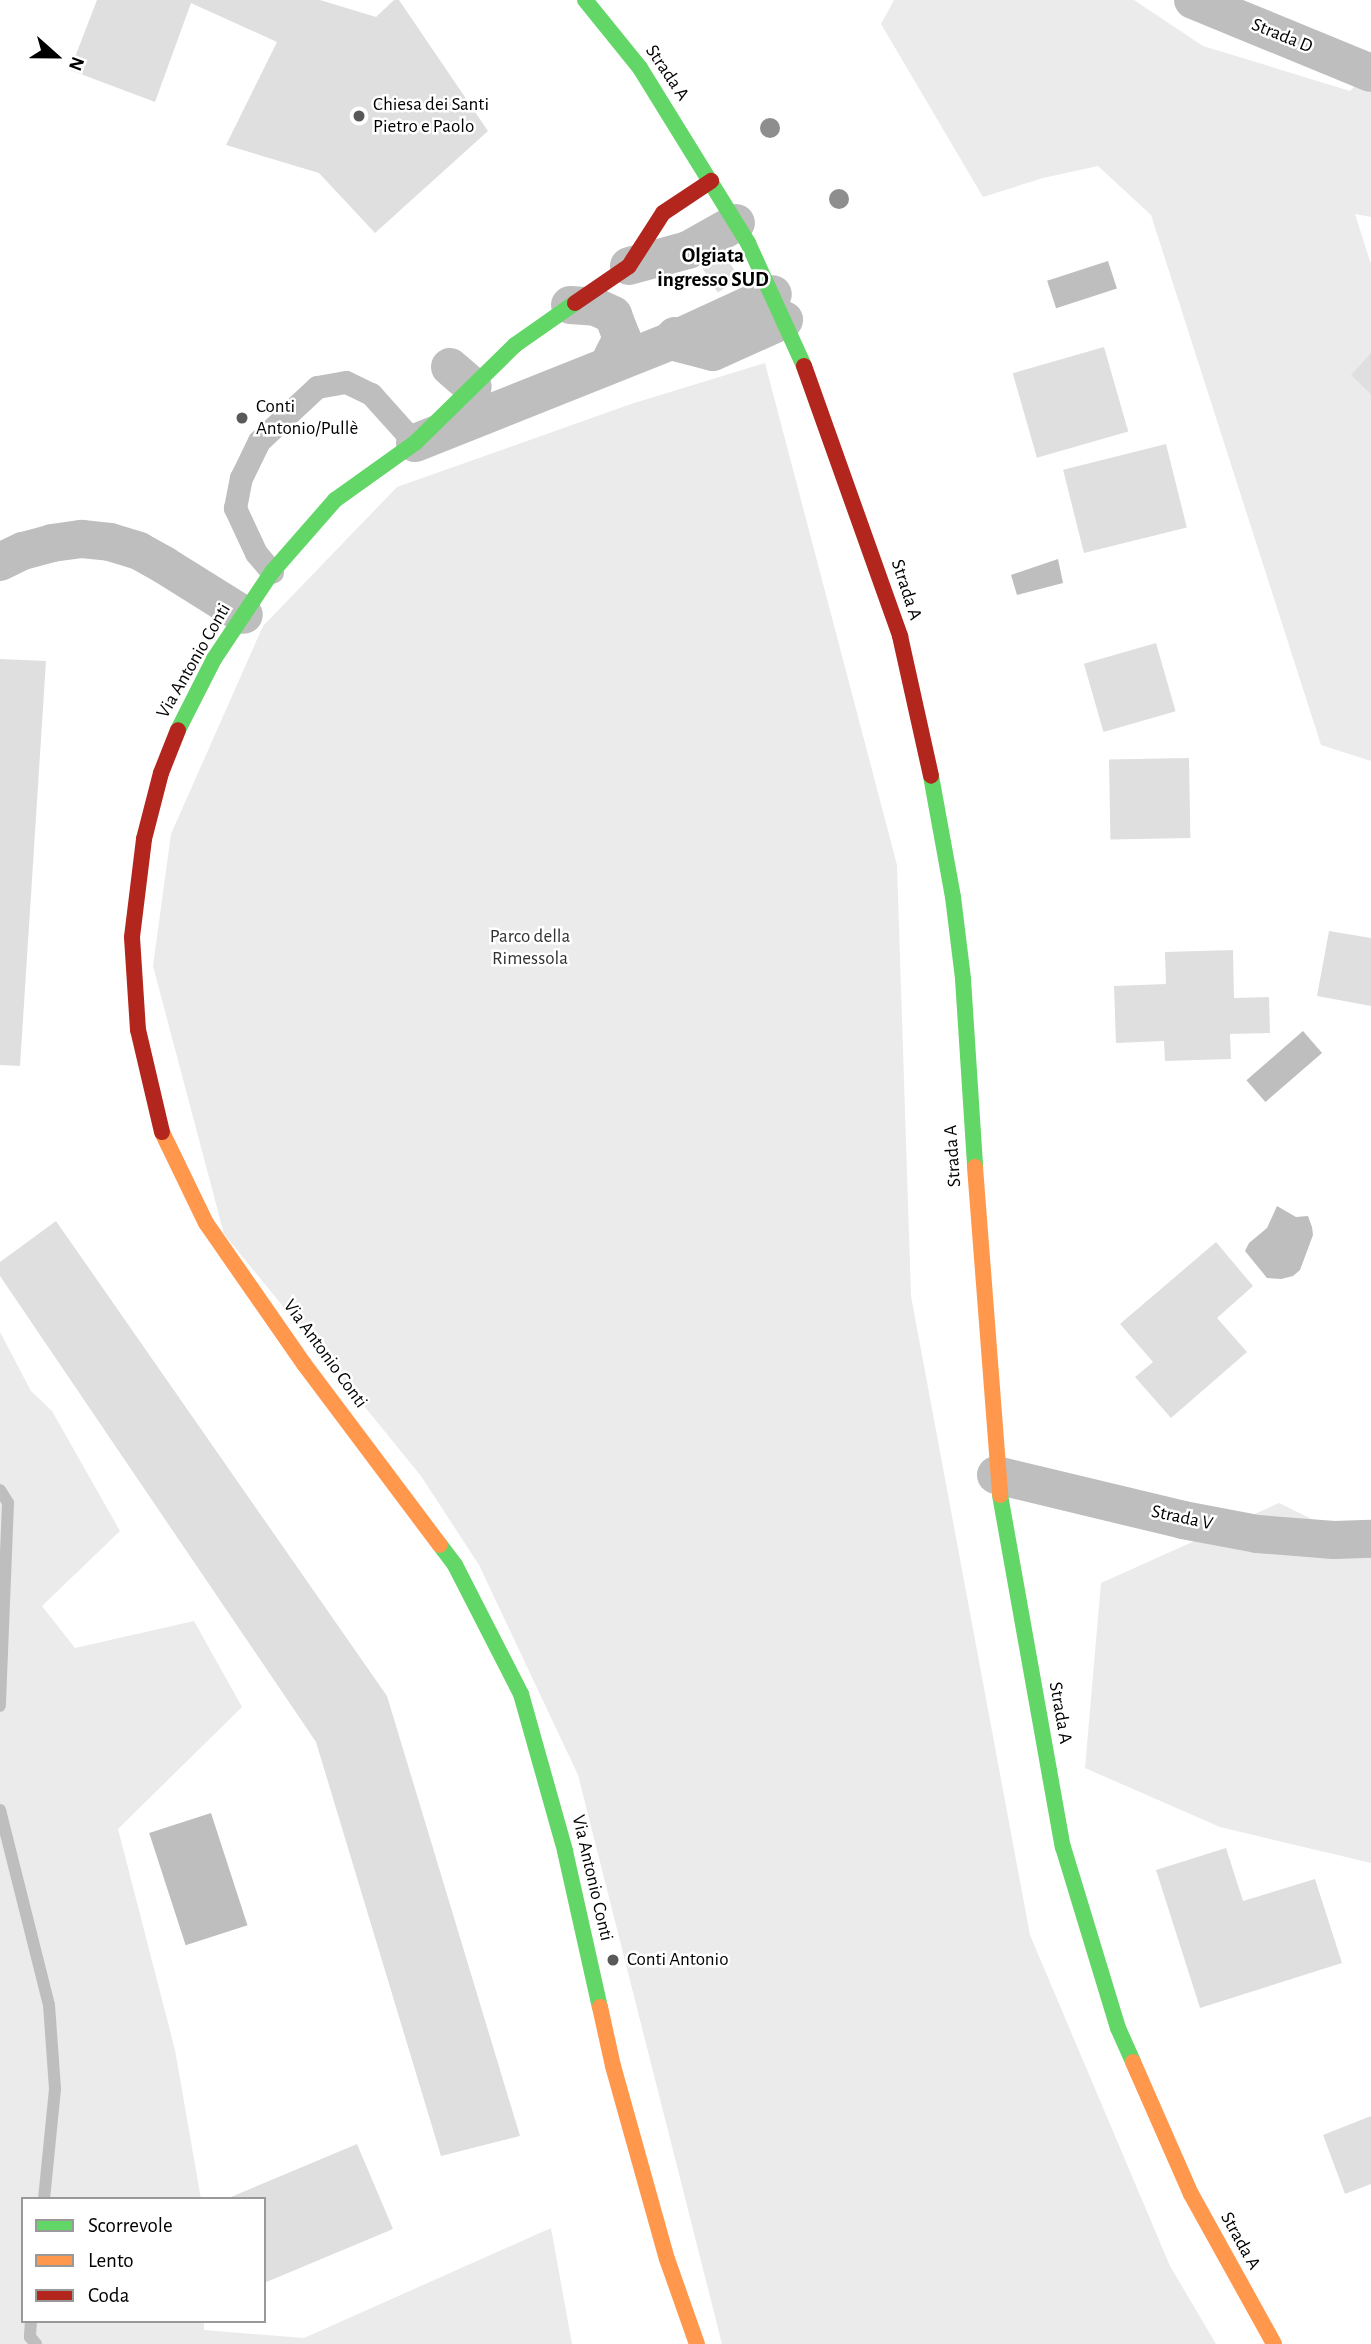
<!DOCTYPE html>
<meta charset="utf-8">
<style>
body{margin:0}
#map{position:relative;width:1371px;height:2344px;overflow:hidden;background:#fff;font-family:"Alegreya Sans",sans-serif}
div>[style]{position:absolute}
.green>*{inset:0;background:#ebebeb}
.water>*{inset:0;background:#bebebe;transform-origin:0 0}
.stream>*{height:12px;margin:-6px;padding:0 6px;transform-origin:6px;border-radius:6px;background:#bebebe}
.building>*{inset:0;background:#dfdfdf;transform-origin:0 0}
.lane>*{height:23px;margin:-11.5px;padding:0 11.5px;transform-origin:11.5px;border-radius:11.5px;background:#bebebe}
.street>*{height:38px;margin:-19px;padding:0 19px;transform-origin:19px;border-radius:19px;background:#bebebe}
.fast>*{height:16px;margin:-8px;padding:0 8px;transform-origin:8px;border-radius:8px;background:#63d668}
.slow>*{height:16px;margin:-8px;padding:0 8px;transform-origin:8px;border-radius:8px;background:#ff974d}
.jam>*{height:16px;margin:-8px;padding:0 8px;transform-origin:8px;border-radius:8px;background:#b3261e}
.trees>*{width:20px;height:20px;margin:-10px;border-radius:50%;background:#8e8e8e}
.dots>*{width:19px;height:19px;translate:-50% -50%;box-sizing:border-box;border:4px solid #fff;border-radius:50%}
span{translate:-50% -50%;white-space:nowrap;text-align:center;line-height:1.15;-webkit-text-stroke:5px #fff;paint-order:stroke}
.street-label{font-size:19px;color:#000}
.poi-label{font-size:19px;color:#000}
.left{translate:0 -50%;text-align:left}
.park-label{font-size:19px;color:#323232}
.neighbourhood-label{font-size:21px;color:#000;font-weight:700}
.legend{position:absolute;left:21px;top:2197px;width:245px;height:126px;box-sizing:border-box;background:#fff;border:2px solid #999;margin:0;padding:9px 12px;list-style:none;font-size:21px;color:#000}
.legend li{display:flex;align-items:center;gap:14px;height:35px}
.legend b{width:35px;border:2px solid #999}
.north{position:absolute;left:21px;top:21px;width:70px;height:70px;-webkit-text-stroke:5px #fff;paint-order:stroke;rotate:111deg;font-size:19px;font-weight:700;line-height:28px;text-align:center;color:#000}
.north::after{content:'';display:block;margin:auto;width:24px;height:32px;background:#000;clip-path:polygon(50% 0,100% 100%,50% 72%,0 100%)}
</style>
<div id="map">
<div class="green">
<div style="clip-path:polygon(894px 0,1134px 0,1203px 46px,1350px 91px,1371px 69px,1371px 217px,1355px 214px,1371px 264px,1371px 761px,1321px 745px,1151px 215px,1098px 166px,1043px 178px,983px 197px,881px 24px)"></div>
<div style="clip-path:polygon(765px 363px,897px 865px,911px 1296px,1030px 1935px,1170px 2266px,1216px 2344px,722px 2344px,578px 1775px,479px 1565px,421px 1476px,224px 1234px,153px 966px,171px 834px,263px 626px,397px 487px,631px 404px)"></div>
<div style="clip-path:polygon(0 1332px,31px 1391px,52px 1411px,120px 1531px,42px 1606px,75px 1648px,194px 1621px,242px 1707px,118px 1829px,175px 2050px,201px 2199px,23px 2199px,23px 2321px,204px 2321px,204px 2330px,304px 2338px,551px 2228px,572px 2344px,0 2344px)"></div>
<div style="clip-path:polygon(1279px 1503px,1371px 1548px,1371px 1863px,1220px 1827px,1085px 1768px,1101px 1583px)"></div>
</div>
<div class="water">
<div style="left:1108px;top:261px;width:29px;height:64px;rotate:72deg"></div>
<div style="clip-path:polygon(1058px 559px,1063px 583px,1017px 595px,1011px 575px)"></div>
<div style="left:1303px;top:1031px;width:29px;height:75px;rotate:49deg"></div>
<div style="clip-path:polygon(1277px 1206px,1296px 1217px,1308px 1216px,1312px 1227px,1313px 1235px,1300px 1270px,1293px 1276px,1281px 1279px,1267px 1278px,1245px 1251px,1249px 1243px,1267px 1228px)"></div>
<div style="left:211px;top:1813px;width:118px;height:65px;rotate:72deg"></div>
</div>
<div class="stream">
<div style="left:0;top:1490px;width:15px;rotate:58deg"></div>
<div style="left:8px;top:1503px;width:203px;rotate:92.3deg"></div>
<div style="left:0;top:1810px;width:201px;rotate:75.9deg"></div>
<div style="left:49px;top:2005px;width:84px;rotate:85.9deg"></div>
<div style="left:55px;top:2089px;width:111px;rotate:95.7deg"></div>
<div style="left:31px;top:2321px;width:16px;rotate:94deg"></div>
<div style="left:30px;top:2337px;width:9px;rotate:49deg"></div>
</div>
<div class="building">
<div style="clip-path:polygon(97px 0,320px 0,376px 17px,394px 0,399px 0,488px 131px,375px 233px,319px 173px,226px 145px,277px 42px,191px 3px,155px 102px,70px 70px)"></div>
<div style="left:718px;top:244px;width:41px;height:26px;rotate:58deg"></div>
<div style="left:1104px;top:347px;width:88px;height:95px;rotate:74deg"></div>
<div style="clip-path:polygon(1371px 353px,1371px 394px,1351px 375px)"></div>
<div style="left:1166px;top:444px;width:86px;height:106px;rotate:76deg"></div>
<div style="left:1156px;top:643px;width:71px;height:75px;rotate:74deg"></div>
<div style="clip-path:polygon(0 659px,46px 661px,20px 1066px,0 1065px)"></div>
<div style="left:1189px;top:758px;width:80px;height:80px;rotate:89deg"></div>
<div style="clip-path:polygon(1329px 931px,1371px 938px,1371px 1006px,1317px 996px)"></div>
<div style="clip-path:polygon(1233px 950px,1234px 998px,1269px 997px,1270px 1033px,1230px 1034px,1231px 1059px,1165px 1061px,1164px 1041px,1116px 1043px,1114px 986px,1166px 984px,1165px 952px)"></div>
<div style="clip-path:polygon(56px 1221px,387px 1696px,520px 2136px,441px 2156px,316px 1742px,0 1276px,0 1262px)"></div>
<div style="clip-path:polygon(1216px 1242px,1253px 1286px,1217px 1318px,1247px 1352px,1171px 1418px,1135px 1377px,1153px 1362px,1120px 1324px)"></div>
<div style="clip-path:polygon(1226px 1848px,1243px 1901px,1315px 1879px,1342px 1963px,1200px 2008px,1156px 1870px)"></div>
<div style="clip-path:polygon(1371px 2116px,1371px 2184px,1345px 2194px,1323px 2135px)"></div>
<div style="clip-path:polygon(357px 2144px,393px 2229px,264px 2283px,264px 2199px,226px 2199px)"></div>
</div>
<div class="lane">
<div style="left:272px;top:572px;width:25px;rotate:-130deg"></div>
<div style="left:256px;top:553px;width:50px;rotate:-115deg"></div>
<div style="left:235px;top:508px;width:31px;rotate:-79deg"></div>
<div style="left:241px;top:478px;width:41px;rotate:-64.1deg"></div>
<div style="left:259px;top:441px;width:79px;rotate:-43deg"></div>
<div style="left:317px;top:387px;width:29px;rotate:-10deg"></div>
<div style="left:346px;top:382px;width:28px;rotate:26deg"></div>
<div style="left:371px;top:394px;width:66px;rotate:48.1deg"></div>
</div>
<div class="street">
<div style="left:1193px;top:0;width:192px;rotate:22.3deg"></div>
<div style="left:629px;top:266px;width:61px;rotate:-15.2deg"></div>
<div style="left:688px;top:250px;width:55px;rotate:-29.4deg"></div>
<div style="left:570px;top:305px;width:26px;rotate:4deg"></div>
<div style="left:596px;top:307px;width:19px;rotate:25deg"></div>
<div style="left:613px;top:315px;width:25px;rotate:69deg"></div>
<div style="left:622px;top:338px;width:29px;rotate:117deg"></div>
<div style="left:675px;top:336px;width:6px;rotate:129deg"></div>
<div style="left:671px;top:341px;width:43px;rotate:14.7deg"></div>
<div style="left:713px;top:352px;width:78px;rotate:-24.3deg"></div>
<div style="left:450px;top:367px;width:30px;rotate:41deg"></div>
<div style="left:415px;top:443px;width:276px;rotate:-21.7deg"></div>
<div style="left:671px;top:341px;width:112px;rotate:-24.7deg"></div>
<div style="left:0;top:562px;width:25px;rotate:-26deg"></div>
<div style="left:23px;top:551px;width:30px;rotate:-15deg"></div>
<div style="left:52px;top:543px;width:30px;rotate:-8deg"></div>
<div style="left:82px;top:539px;width:28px;rotate:6deg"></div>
<div style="left:110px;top:542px;width:30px;rotate:17deg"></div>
<div style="left:139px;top:551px;width:29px;rotate:29deg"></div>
<div style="left:164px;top:565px;width:94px;rotate:32deg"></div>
<div style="left:996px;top:1475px;width:192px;rotate:13.5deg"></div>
<div style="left:1183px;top:1520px;width:75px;rotate:10.7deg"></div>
<div style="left:1257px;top:1534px;width:77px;rotate:4.5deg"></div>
<div style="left:1334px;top:1540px;width:37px;rotate:-2deg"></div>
</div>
<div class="fast">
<div style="left:585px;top:0;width:87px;rotate:51deg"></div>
<div style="left:640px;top:68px;width:206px;rotate:58.3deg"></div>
<div style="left:748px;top:243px;width:135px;rotate:65.5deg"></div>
<div style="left:178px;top:730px;width:80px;rotate:-63.1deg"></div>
<div style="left:214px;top:659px;width:105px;rotate:-56.3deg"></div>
<div style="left:272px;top:572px;width:96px;rotate:-48.8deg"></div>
<div style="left:335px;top:500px;width:98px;rotate:-35.5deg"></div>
<div style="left:415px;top:443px;width:140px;rotate:-44.4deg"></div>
<div style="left:515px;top:345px;width:73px;rotate:-35deg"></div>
<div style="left:931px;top:776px;width:123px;rotate:79.7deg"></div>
<div style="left:953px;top:897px;width:83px;rotate:83deg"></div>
<div style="left:963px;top:979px;width:188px;rotate:86.3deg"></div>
<div style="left:1000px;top:1495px;width:358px;rotate:79.9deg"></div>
<div style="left:1063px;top:1847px;width:189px;rotate:73.1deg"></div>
<div style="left:1118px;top:2028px;width:37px;rotate:66deg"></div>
<div style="left:440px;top:1545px;width:25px;rotate:53deg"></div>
<div style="left:455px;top:1565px;width:145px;rotate:62.9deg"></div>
<div style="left:521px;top:1694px;width:163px;rotate:74.3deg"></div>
<div style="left:565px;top:1851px;width:160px;rotate:77.4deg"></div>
</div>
<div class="slow">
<div style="left:162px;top:1132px;width:101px;rotate:64.2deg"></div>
<div style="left:206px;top:1223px;width:172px;rotate:55.2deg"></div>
<div style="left:304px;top:1364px;width:226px;rotate:53.1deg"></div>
<div style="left:975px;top:1167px;width:329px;rotate:85.6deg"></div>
<div style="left:600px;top:2007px;width:60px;rotate:77.6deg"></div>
<div style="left:613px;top:2066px;width:200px;rotate:74.4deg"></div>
<div style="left:667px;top:2259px;width:90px;rotate:70.6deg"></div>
<div style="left:1133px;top:2062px;width:144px;rotate:66.3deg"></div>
<div style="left:1191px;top:2194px;width:171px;rotate:61deg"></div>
</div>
<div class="jam">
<div style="left:575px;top:303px;width:65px;rotate:-34.4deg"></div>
<div style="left:629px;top:266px;width:63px;rotate:-57.3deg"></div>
<div style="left:663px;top:213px;width:58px;rotate:-33.7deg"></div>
<div style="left:804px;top:366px;width:287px;rotate:70.4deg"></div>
<div style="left:900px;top:636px;width:143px;rotate:77.5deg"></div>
<div style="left:162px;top:1132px;width:105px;rotate:-103.2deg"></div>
<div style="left:138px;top:1030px;width:93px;rotate:-93.7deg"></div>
<div style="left:132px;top:937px;width:99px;rotate:-83deg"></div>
<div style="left:144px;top:839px;width:68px;rotate:-75.6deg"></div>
<div style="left:161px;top:773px;width:46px;rotate:-68.4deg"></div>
</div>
<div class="trees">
<div style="left:770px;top:128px"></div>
<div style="left:839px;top:199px"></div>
</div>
<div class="dots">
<div style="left:359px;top:116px;background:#595959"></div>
<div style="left:242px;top:418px;background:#595959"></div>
<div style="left:613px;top:1960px;background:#595959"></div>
</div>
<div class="street-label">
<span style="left:1282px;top:36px;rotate:22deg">Strada D</span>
<span style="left:667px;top:73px;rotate:56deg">Strada A</span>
<span style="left:906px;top:590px;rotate:72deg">Strada A</span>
<span style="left:194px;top:661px;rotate:-60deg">Via Antonio Conti</span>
<span style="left:953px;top:1156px;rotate:-94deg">Strada A</span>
<span style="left:325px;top:1354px;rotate:54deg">Via Antonio Conti</span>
<span style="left:1182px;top:1518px;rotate:12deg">Strada V</span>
<span style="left:1060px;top:1713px;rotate:80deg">Strada A</span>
<span style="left:592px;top:1878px;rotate:77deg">Via Antonio Conti</span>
<span style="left:1240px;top:2241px;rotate:61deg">Strada A</span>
</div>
<div class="poi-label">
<span class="left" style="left:373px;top:116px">Chiesa dei Santi<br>Pietro e Paolo</span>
<span class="left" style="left:256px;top:418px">Conti<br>Antonio/Pullè</span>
<span class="left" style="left:627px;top:1960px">Conti Antonio</span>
</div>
<div class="park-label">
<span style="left:530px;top:948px">Parco della<br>Rimessola</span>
</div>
<div class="neighbourhood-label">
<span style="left:713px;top:268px">Olgiata<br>ingresso SUD</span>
</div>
<ul class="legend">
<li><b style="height:9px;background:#63d668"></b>Scorrevole</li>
<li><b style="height:9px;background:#ff974d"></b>Lento</li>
<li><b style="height:9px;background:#b3261e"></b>Coda</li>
</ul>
<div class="north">N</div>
</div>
